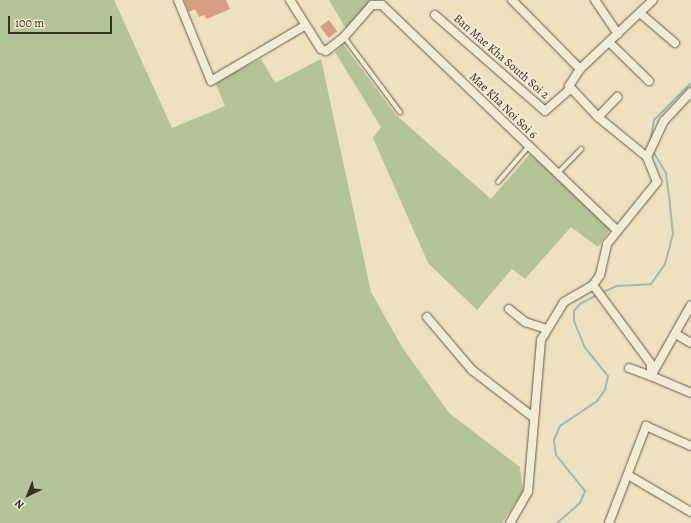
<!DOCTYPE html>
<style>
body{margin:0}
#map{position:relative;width:691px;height:523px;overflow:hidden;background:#ede1bf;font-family:Alegreya,serif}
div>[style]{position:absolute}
.green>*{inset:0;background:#b3c496}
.stream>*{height:2px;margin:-1px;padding:0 1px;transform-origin:1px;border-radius:1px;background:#9abcb7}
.building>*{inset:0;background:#d69d82;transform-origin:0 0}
.roads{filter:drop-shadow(0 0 1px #68594c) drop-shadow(0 0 1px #68594c)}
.service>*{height:4px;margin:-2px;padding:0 2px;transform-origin:2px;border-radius:2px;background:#f3ecd5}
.minor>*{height:8px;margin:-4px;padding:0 4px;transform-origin:4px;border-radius:4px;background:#f3ecd5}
span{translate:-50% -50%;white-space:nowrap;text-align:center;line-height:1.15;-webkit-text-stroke:4px #f3ecd5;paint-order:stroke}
.street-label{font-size:12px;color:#3b2c25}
.north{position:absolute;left:8px;top:475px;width:40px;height:40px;-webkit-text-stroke:3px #f3ecd5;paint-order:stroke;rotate:223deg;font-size:11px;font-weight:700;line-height:16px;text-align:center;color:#3b2c25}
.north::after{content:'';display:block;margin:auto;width:14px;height:18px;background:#3b2c25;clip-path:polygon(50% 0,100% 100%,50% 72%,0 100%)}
.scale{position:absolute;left:8px;top:16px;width:104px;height:18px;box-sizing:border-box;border:2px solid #3b2c25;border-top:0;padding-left:5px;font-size:12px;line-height:14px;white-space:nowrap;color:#3b2c25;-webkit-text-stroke:3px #f3ecd5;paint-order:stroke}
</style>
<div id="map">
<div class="green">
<div style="clip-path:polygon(0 0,114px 0,172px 128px,225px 106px,215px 82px,261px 59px,275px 83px,321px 59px,371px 292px,402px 347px,449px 413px,520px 467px,523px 492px,502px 523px,0 523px)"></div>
<div style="clip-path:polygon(329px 0,372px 0,346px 29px)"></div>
<div style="clip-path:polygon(343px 44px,396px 115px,491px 199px,530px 154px,611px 228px,598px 247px,571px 227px,525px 279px,512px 269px,477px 310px,428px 263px,373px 138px,381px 127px,335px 52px)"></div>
</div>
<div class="stream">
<div style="left:650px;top:143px;width:23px;rotate:-80deg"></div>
<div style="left:654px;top:120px;width:52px;rotate:-45deg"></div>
<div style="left:601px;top:293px;width:17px;rotate:-24deg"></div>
<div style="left:617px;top:286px;width:34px;rotate:-3deg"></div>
<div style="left:651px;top:284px;width:24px;rotate:-55deg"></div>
<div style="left:665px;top:264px;width:31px;rotate:-75deg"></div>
<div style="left:673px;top:234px;width:31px;rotate:-96deg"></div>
<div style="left:670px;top:203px;width:30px;rotate:-98deg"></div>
<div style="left:666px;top:173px;width:26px;rotate:-121deg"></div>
<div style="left:557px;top:523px;width:30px;rotate:-41deg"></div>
<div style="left:580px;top:503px;width:13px;rotate:-67deg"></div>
<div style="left:585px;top:491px;width:46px;rotate:-128.9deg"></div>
<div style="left:556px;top:455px;width:15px;rotate:-98deg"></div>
<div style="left:554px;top:440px;width:15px;rotate:-67deg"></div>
<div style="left:560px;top:426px;width:45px;rotate:-34deg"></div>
<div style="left:597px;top:401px;width:14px;rotate:-54deg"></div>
<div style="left:605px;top:390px;width:14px;rotate:-78deg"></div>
<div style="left:608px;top:376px;width:36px;rotate:-129deg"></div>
<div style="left:585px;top:348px;width:29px;rotate:-112deg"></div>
<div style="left:574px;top:321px;width:10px;rotate:-90deg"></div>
<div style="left:574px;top:311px;width:9px;rotate:-49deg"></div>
<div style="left:580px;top:304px;width:19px;rotate:-28deg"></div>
</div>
<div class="building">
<div style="clip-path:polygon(184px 0,226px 0,230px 9px,207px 19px,204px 15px,199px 17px,195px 9px,189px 12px)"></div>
<div style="left:329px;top:20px;width:14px;height:11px;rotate:54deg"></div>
</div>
<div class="roads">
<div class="service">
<div style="left:344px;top:37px;width:94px;rotate:53.3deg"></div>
<div style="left:557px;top:174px;width:35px;rotate:-46deg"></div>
<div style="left:498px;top:182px;width:46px;rotate:-49.4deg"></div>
</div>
<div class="minor">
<div style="left:178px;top:0;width:87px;rotate:67.8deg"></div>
<div style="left:211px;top:81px;width:110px;rotate:-30.5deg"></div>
<div style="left:290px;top:0;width:58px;rotate:57.7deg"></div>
<div style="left:321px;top:49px;width:5px;rotate:22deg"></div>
<div style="left:326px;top:51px;width:23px;rotate:-38deg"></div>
<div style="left:344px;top:37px;width:43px;rotate:-48.8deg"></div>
<div style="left:372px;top:5px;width:10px"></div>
<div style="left:382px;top:5px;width:325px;rotate:43.8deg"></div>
<div style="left:512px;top:0;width:97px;rotate:45.4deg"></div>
<div style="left:595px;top:0;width:41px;rotate:55.9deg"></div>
<div style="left:640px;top:13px;width:46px;rotate:40.6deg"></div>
<div style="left:435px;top:15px;width:146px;rotate:41.1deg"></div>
<div style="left:545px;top:111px;width:33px;rotate:-41deg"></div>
<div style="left:609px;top:42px;width:56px;rotate:44.3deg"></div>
<div style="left:598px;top:117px;width:28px;rotate:-46deg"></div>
<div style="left:647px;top:157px;width:40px;rotate:-65deg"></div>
<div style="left:664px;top:121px;width:40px;rotate:-47deg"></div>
<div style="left:593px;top:285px;width:98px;rotate:53.7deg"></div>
<div style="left:651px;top:364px;width:12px;rotate:90deg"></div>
<div style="left:651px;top:376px;width:43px;rotate:23deg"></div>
<div style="left:509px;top:309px;width:21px;rotate:39deg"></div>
<div style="left:525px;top:322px;width:22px;rotate:18deg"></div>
<div style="left:427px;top:317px;width:70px;rotate:49.7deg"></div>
<div style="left:472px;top:370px;width:77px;rotate:37.6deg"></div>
<div style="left:676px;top:334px;width:17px;rotate:31deg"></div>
<div style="left:629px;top:368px;width:23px;rotate:20deg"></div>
<div style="left:651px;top:376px;width:81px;rotate:-60.6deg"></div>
<div style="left:628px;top:475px;width:73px;rotate:30.4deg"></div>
<div style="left:510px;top:523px;width:36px;rotate:-60deg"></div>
<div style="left:528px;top:492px;width:153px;rotate:-85.1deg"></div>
<div style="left:541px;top:340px;width:44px;rotate:-58.8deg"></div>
<div style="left:564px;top:302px;width:34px;rotate:-30deg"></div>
<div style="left:593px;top:285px;width:12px;rotate:-55deg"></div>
<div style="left:600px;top:275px;width:32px;rotate:-77deg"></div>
<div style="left:607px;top:244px;width:80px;rotate:-51.1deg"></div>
<div style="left:657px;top:182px;width:27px;rotate:-112deg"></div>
<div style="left:647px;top:157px;width:63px;rotate:-140.8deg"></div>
<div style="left:598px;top:117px;width:42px;rotate:-133.1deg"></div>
<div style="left:569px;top:86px;width:20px;rotate:-57deg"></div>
<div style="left:580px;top:69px;width:100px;rotate:-43.4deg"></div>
<div style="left:609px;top:523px;width:104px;rotate:-69.1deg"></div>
<div style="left:646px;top:426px;width:49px;rotate:24deg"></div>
</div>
</div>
<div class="street-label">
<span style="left:501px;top:57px;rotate:41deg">Ban Mae Kha South Soi 2</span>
<span style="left:503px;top:106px;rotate:44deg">Mae Kha Noi Soi 6</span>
</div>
<div class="north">N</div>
<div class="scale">100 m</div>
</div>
